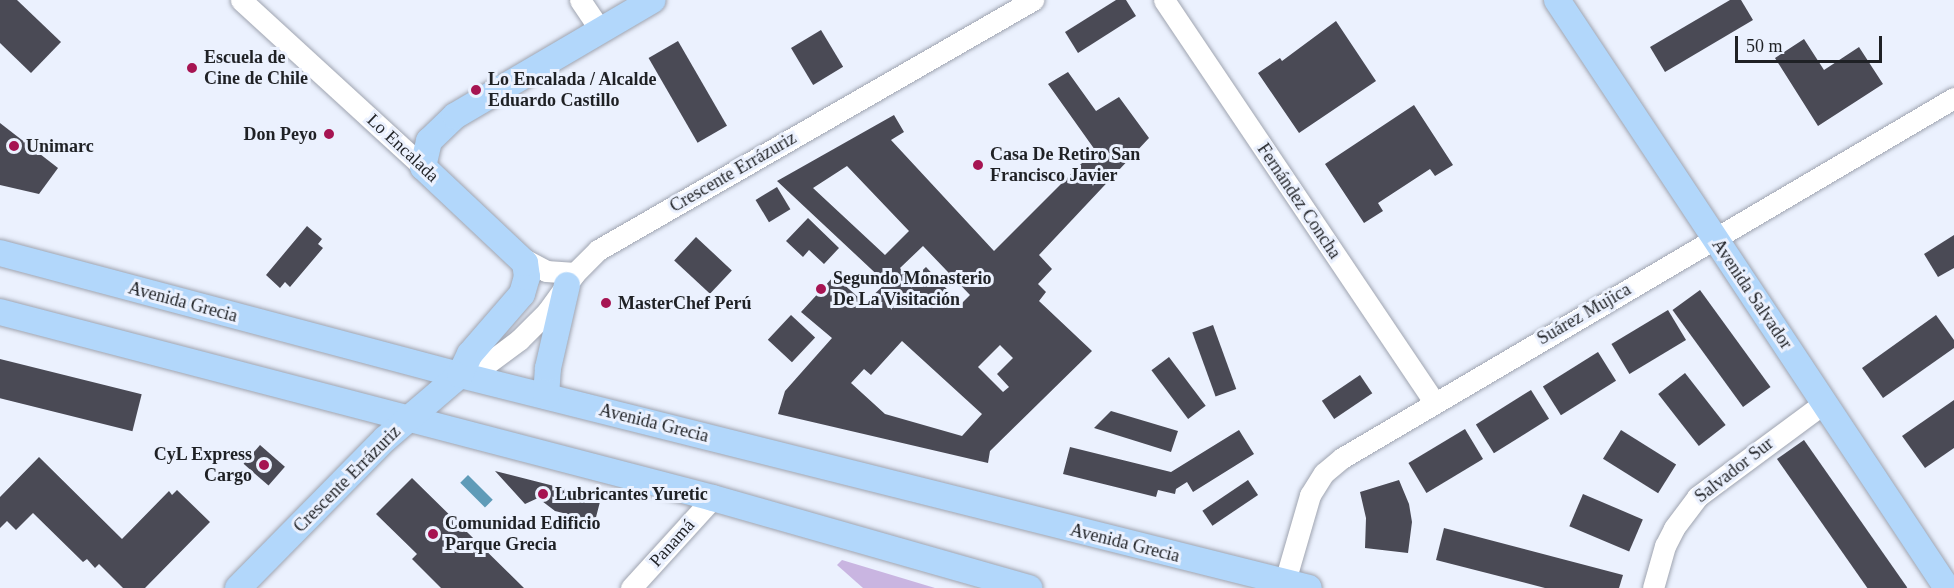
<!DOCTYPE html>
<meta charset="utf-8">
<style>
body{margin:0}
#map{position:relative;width:1954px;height:588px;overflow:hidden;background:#ebf1fe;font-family:"Times New Roman",serif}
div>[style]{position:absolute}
.green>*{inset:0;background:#c9b5e1}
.water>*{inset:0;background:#5f9bb8;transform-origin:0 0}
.building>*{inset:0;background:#4a4a55;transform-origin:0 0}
.roads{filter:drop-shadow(0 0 2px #9fa4b0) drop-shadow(0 0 2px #9fa4b0)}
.minor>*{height:21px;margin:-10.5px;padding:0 10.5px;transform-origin:10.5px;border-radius:10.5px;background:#fff}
.major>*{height:26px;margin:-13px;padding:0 13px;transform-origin:13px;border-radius:13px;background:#b2d7fb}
.dots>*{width:16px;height:16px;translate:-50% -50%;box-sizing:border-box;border:3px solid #ebf1fe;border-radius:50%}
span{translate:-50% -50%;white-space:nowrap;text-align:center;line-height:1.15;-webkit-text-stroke:6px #ebf1fe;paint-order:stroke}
.poi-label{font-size:18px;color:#1f2125;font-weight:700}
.left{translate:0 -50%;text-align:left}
.right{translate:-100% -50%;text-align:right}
.street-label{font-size:18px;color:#1f2125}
.scale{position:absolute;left:1735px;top:36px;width:147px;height:27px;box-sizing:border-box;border:3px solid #1f2125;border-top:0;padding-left:8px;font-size:18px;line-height:21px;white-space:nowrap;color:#1f2125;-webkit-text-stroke:4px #ebf1fe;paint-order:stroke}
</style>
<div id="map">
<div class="green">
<div style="clip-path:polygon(842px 560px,935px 588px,863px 588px,837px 565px)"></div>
</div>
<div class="water">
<div style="left:468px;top:475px;width:35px;height:11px;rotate:45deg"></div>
</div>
<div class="building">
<div style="clip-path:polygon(0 0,17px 0,61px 42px,31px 73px,0 43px)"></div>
<div style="clip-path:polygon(1116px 0,1126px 0,1136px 16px,1078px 53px,1065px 32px)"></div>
<div style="clip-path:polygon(1730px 0,1741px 0,1753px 20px,1665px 72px,1650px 47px)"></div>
<div style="clip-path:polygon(1336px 21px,1376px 81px,1299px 133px,1258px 73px,1280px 58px,1282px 61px)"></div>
<div style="left:821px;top:30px;width:43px;height:35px;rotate:59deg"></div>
<div style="clip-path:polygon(1804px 39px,1824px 70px,1859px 47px,1883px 84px,1818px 126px,1775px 58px)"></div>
<div style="left:678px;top:41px;width:98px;height:34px;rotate:60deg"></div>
<div style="clip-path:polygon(evenodd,1068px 72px,1096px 111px,1119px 97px,1149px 138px,1039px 255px,1052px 269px,1038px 284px,1046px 292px,1039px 301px,1092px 351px,990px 451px,988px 463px,778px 414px,785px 391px,832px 338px,801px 312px,834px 276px,865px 303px,886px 283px,777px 181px,894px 115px,904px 132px,891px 140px,994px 251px,1095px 150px,1048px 84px,1068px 72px,847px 166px,909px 231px,885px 255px,813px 188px,847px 166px,1068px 72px,923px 246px,970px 295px,961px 304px,926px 267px,912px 280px,900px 268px,923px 246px,1068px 72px,902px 341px,982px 414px,962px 436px,885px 414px,851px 383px,864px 369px,871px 375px,902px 341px,1068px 72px,1000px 345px,1013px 358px,997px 374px,1009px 387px,1003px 392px,978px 367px,1000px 345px)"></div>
<div style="clip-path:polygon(1414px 105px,1453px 165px,1435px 176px,1430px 169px,1378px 203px,1383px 211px,1364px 223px,1325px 164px)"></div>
<div style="clip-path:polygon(0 123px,58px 168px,39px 194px,0 185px)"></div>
<div style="left:777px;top:187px;width:26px;height:25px;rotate:59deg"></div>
<div style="clip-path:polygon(808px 218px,839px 248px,824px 264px,809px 250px,803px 257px,786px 241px)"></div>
<div style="clip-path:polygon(307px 226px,322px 239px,318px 244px,323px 248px,290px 287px,285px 282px,280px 288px,266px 275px)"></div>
<div style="clip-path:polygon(1954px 235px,1954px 268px,1938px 277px,1924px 254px)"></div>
<div style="left:696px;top:237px;width:49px;height:32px;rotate:43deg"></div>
<div style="left:1700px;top:290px;width:120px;height:34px;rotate:54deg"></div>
<div style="left:1668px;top:310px;width:35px;height:66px;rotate:59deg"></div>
<div style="left:791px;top:315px;width:33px;height:34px;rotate:43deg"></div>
<div style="clip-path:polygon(1936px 315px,1954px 340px,1954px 348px,1883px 398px,1862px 368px)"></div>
<div style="left:1213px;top:325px;width:68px;height:22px;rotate:70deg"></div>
<div style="left:1598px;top:352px;width:34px;height:65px;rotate:58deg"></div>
<div style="left:1169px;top:357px;width:61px;height:22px;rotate:53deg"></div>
<div style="left:0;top:359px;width:146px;height:38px;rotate:14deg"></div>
<div style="left:1685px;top:373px;width:66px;height:34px;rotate:52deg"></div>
<div style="left:1360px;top:375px;width:22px;height:46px;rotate:56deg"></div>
<div style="left:1531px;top:390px;width:34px;height:65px;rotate:58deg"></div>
<div style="clip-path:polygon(1954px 400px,1954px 448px,1925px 468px,1902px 436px)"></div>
<div style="clip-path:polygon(1111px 411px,1178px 431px,1171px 452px,1094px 428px)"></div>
<div style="left:1465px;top:429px;width:35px;height:66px;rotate:59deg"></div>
<div style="clip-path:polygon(1239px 430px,1254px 454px,1193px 492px,1187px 482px,1176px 489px,1175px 494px,1158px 490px,1156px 497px,1063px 474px,1070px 447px,1171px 472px)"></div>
<div style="left:1621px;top:430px;width:65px;height:34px;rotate:32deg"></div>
<div style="left:1804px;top:440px;width:180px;height:33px;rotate:55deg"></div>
<div style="left:260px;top:445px;width:33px;height:25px;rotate:41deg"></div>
<div style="clip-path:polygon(39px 457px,122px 539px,169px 491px,172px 495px,177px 490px,210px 522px,145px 588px,123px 588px,99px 564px,95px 568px,87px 559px,83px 562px,33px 513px,16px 530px,7px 521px,0 528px,0 497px)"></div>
<div style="clip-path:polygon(495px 471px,601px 498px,595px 521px,555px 511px,538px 498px,525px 504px)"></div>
<div style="clip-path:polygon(412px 478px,524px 588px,441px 588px,412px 559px,417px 554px,376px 514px)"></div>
<div style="left:1248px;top:480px;width:18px;height:55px;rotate:56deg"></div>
<div style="clip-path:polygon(1399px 480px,1409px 504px,1412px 522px,1408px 553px,1365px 548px,1366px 518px,1360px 492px)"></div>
<div style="left:1583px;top:494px;width:65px;height:35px;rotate:23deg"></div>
<div style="clip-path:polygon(1444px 528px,1623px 575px,1619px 588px,1545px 588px,1436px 560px)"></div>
</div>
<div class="roads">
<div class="minor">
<div style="left:241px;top:0;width:247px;rotate:42.5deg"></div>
<div style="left:580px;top:0;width:37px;rotate:56deg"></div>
<div style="left:1164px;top:0;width:484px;rotate:56.1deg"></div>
<div style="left:520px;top:257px;width:30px;rotate:28deg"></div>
<div style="left:546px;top:271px;width:29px;rotate:4deg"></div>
<div style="left:460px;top:375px;width:21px;rotate:-17deg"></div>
<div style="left:480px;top:369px;width:49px;rotate:-36.6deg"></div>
<div style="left:519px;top:340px;width:40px;rotate:-45deg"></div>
<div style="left:547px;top:312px;width:48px;rotate:-54.3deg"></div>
<div style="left:575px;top:273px;width:33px;rotate:-45deg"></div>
<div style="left:598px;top:250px;width:502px;rotate:-29.89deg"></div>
<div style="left:631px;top:588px;width:122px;rotate:-47.7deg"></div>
<div style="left:1283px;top:588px;width:97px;rotate:-73.8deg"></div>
<div style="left:1310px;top:495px;width:26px;rotate:-58deg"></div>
<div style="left:1324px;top:473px;width:23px;rotate:-40deg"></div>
<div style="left:1342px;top:458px;width:710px;rotate:-30.47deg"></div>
<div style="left:1653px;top:588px;width:44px;rotate:-74.1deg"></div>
<div style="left:1665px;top:546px;width:20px;rotate:-63deg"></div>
<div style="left:1674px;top:528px;width:39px;rotate:-53deg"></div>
<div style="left:1697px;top:497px;width:158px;rotate:-36.5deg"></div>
</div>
<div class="major">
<div style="left:1557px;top:0;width:706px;rotate:56.45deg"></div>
<div style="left:0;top:253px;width:476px;rotate:14.9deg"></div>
<div style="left:460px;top:375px;width:875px;rotate:14.08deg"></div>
<div style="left:0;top:312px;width:737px;rotate:14.62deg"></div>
<div style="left:713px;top:498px;width:329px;rotate:15.9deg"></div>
<div style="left:546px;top:396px;width:28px;rotate:-86deg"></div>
<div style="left:548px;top:368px;width:85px;rotate:-77.1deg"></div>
<div style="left:238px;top:588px;width:209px;rotate:-45.4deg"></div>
<div style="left:385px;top:439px;width:99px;rotate:-40.5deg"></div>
<div style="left:460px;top:375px;width:23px;rotate:-65deg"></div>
<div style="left:470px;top:354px;width:79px;rotate:-49.1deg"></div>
<div style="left:522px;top:294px;width:18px;rotate:-74deg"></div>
<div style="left:527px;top:277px;width:14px;rotate:-98deg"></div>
<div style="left:525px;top:263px;width:140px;rotate:-136.7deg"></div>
<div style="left:423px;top:167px;width:27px;rotate:-77deg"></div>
<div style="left:429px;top:141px;width:36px;rotate:-44deg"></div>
<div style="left:455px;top:116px;width:229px;rotate:-30.4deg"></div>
</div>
</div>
<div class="dots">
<div style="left:192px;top:68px;background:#a61452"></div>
<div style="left:476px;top:90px;background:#a61452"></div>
<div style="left:329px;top:134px;background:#a61452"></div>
<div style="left:14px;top:146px;background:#a61452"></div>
<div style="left:978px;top:165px;background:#a61452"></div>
<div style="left:821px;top:289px;background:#a61452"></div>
<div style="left:606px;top:303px;background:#a61452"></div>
<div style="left:264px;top:465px;background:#a61452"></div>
<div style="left:543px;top:494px;background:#a61452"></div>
<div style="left:433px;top:534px;background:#a61452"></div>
</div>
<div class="poi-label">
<span class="left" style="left:204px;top:68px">Escuela de<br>Cine de Chile</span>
<span class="left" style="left:488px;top:90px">Lo Encalada / Alcalde<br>Eduardo Castillo</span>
<span class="right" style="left:317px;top:134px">Don Peyo</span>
<span class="left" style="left:26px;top:146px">Unimarc</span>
<span class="left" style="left:990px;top:165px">Casa De Retiro San<br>Francisco Javier</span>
<span class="left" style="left:833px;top:289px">Segundo Monasterio<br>De La Visitación</span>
<span class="left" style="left:618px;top:303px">MasterChef Perú</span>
<span class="right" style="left:252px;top:465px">CyL Express<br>Cargo</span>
<span class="left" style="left:555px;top:494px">Lubricantes Yuretic</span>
<span class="left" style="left:445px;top:534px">Comunidad Edificio<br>Parque Grecia</span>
</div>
<div class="street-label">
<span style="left:403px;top:148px;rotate:43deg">Lo Encalada</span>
<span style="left:733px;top:172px;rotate:-30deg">Crescente Errázuriz</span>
<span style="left:1299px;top:201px;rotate:56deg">Fernández Concha</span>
<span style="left:1752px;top:294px;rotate:56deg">Avenida Salvador</span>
<span style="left:183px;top:302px;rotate:15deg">Avenida Grecia</span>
<span style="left:1584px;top:314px;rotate:-30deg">Suárez Mujica</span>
<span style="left:654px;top:423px;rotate:14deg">Avenida Grecia</span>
<span style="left:1734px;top:470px;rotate:-38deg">Salvador Sur</span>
<span style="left:347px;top:479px;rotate:-45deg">Crescente Errázuriz</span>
<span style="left:672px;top:543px;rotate:-48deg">Panamá</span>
<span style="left:1125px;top:543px;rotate:14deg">Avenida Grecia</span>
</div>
<div class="scale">50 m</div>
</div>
